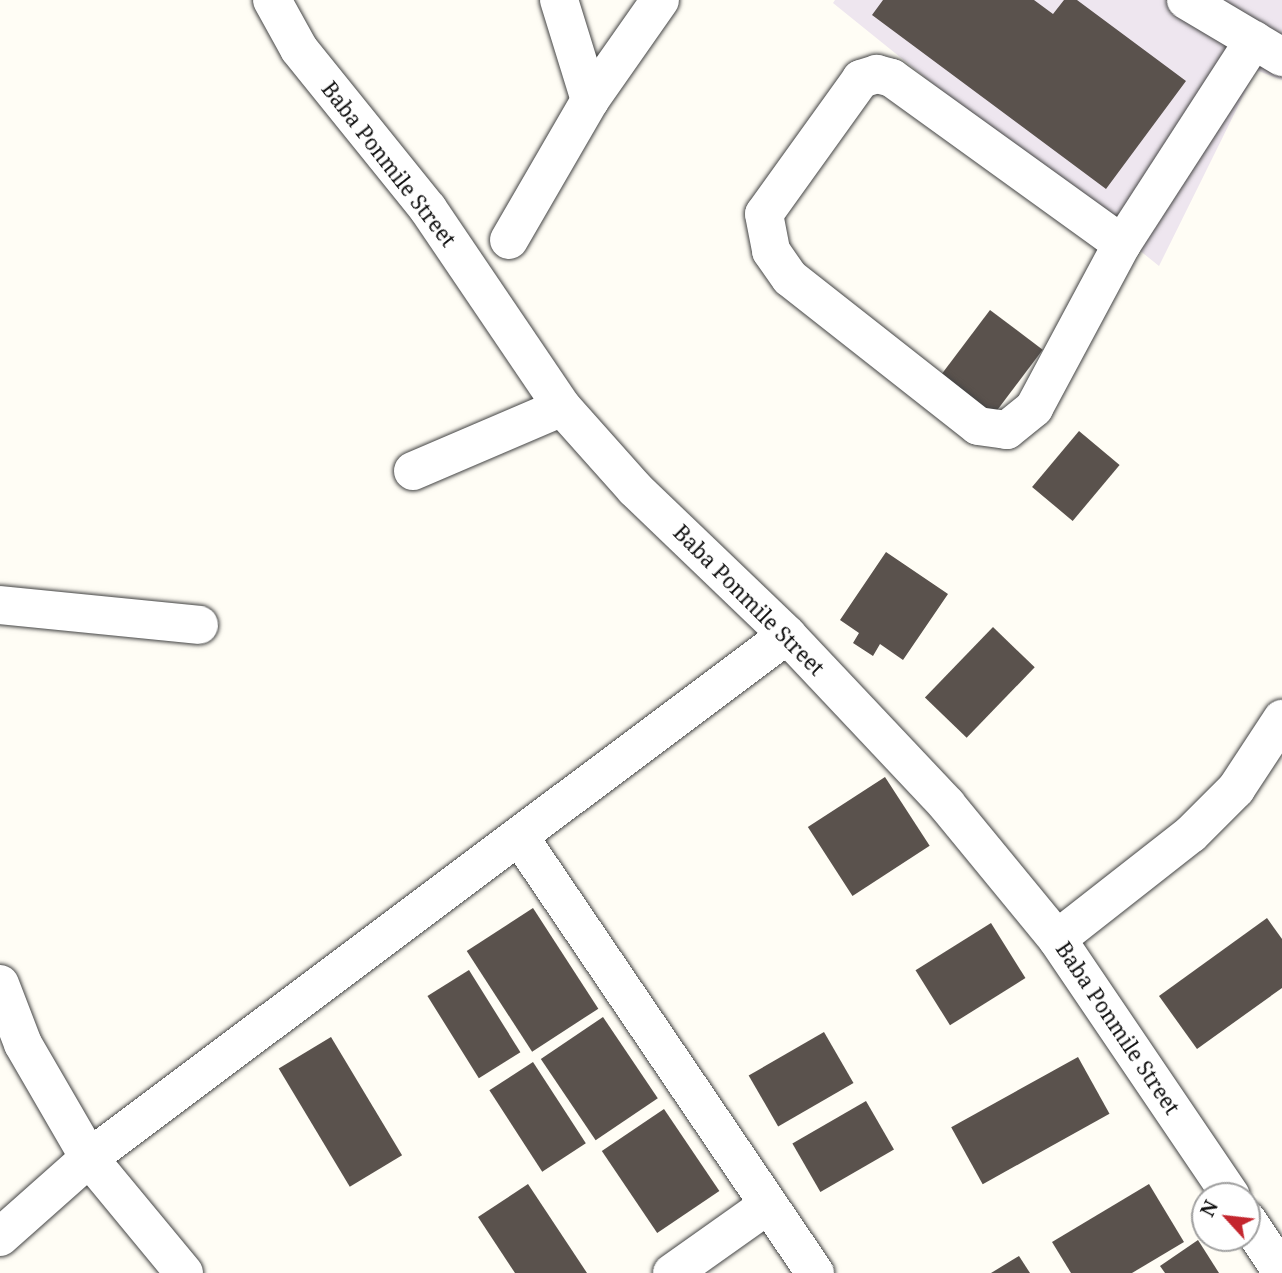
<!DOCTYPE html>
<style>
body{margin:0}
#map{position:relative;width:1282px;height:1273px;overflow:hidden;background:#fffdf5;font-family:"Noto Serif",serif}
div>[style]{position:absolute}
.industrial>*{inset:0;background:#eee6ef}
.building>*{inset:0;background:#5a524d;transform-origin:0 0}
.roads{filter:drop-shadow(0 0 2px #444) drop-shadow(0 0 2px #444)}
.minor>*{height:38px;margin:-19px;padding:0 19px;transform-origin:19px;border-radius:19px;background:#fff}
span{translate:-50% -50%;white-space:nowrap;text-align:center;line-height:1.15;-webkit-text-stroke:7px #fff;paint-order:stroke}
.street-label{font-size:21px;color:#111}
.north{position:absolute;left:1191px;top:1182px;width:70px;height:70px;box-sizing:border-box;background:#fff;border:2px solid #a0a0a0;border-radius:50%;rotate:297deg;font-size:19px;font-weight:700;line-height:28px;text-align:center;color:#111}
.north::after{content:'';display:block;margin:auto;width:24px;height:32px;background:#c4262e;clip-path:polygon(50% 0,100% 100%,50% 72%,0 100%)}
</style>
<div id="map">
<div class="industrial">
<div style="clip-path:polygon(835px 0,1282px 0,1282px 80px,1256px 70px,1159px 266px,833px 3px)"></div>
</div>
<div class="building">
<div style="clip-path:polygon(883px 0,1034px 0,1053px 14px,1064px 0,1077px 0,1186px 81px,1106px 189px,872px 15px)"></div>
<div style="left:990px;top:310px;width:66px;height:83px;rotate:37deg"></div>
<div style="left:1079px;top:431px;width:53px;height:73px;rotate:40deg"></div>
<div style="clip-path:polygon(886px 552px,948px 594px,903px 660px,880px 644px,873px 656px,853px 643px,859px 633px,840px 620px)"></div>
<div style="left:993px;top:627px;width:58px;height:98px;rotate:44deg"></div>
<div style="left:885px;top:777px;width:82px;height:92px;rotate:57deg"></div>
<div style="left:533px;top:908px;width:120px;height:79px;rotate:57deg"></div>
<div style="clip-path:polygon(1267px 918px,1282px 939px,1282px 988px,1197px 1049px,1159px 996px)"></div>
<div style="left:991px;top:923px;width:65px;height:89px;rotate:58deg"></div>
<div style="left:469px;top:970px;width:97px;height:49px;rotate:58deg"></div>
<div style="left:603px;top:1017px;width:98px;height:75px;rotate:56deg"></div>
<div style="left:824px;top:1032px;width:59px;height:87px;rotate:60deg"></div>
<div style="left:331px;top:1037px;width:138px;height:61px;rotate:59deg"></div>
<div style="left:1078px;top:1057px;width:65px;height:145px;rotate:61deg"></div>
<div style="left:533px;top:1062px;width:97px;height:52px;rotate:57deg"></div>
<div style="left:866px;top:1101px;width:56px;height:85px;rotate:60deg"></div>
<div style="left:664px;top:1109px;width:99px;height:75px;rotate:56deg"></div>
<div style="clip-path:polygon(528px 1184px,587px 1273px,515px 1273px,478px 1217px)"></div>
<div style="clip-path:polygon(1149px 1184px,1184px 1242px,1132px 1273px,1071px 1273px,1052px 1242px)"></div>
<div style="clip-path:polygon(1198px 1240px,1219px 1273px,1165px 1273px,1160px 1266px)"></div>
<div style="clip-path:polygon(1019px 1256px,1030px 1273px,991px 1273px)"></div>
</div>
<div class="roads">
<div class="minor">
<div style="left:272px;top:0;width:56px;rotate:61.1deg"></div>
<div style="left:299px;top:49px;width:206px;rotate:51.1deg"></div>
<div style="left:428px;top:209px;width:239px;rotate:55.9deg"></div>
<div style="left:562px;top:407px;width:110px;rotate:48.3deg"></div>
<div style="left:635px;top:489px;width:211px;rotate:43.8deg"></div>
<div style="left:787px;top:635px;width:233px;rotate:46.7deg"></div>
<div style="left:947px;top:805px;width:173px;rotate:50.6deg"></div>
<div style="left:1057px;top:939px;width:310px;rotate:55.9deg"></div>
<div style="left:559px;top:0;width:105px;rotate:72.8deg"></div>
<div style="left:1186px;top:0;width:112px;rotate:30.7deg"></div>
<div style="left:509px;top:240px;width:162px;rotate:-59.9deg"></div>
<div style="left:590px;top:100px;width:122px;rotate:-55deg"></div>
<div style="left:1122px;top:244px;width:284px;rotate:-144.2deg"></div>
<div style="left:892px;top:78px;width:16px;rotate:-165deg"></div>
<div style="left:877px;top:74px;width:17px;rotate:163deg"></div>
<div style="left:861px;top:79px;width:166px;rotate:125.7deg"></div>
<div style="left:764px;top:214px;width:38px;rotate:79deg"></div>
<div style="left:771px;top:251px;width:33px;rotate:55deg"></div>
<div style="left:790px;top:278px;width:239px;rotate:38.2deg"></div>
<div style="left:978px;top:426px;width:29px;rotate:8deg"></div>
<div style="left:1007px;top:430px;width:35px;rotate:-39deg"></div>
<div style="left:1034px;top:408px;width:186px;rotate:-61.8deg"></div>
<div style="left:1122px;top:244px;width:243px;rotate:-57.1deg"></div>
<div style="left:413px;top:471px;width:162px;rotate:-23.2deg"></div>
<div style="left:0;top:605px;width:200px;rotate:5.7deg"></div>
<div style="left:519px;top:836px;width:528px;rotate:55.89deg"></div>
<div style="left:1057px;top:939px;width:170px;rotate:-38.1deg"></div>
<div style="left:1191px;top:834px;width:64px;rotate:-45deg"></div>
<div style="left:1236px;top:789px;width:84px;rotate:-56.7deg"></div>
<div style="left:0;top:984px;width:64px;rotate:69deg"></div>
<div style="left:23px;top:1044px;width:132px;rotate:59.9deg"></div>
<div style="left:89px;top:1158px;width:149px;rotate:50.4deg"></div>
<div style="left:1247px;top:1220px;width:63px;rotate:56.1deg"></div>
<div style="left:0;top:1237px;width:119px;rotate:-41.6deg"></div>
<div style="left:89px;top:1158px;width:872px;rotate:-36.84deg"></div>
<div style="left:672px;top:1273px;width:118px;rotate:-35.3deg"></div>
</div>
</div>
<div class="street-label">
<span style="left:389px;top:164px;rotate:52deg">Baba Ponmile Street</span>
<span style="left:749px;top:600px;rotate:45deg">Baba Ponmile Street</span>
<span style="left:1118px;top:1028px;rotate:56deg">Baba Ponmile Street</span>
</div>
<div class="north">N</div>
</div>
